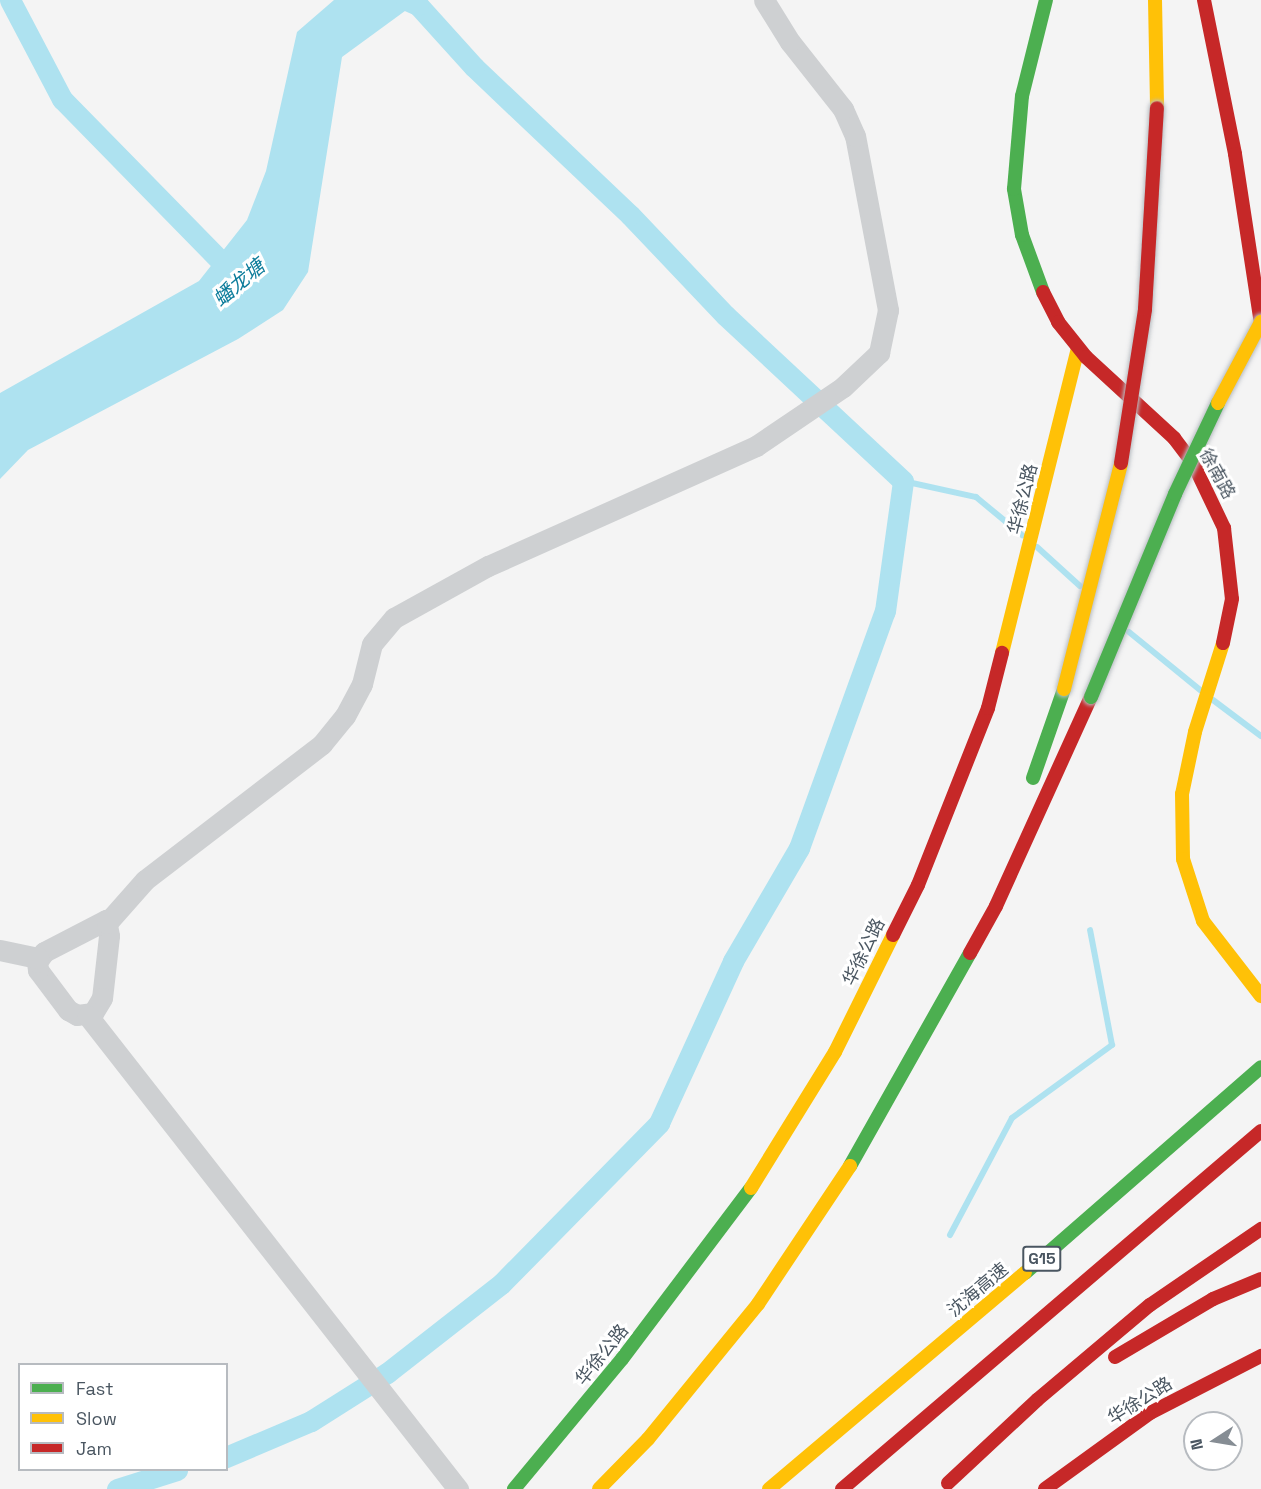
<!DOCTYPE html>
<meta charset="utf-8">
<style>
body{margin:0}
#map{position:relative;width:1261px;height:1489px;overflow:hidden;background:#f4f4f4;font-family:"Space Grotesk","Noto Sans SC",sans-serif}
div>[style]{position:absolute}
.water>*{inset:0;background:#aee2f0}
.stream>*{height:6px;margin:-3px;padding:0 3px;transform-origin:3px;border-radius:3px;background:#aee2f0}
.canal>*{height:21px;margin:-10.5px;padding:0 10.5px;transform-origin:10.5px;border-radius:10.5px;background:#aee2f0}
.street>*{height:21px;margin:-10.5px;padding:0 10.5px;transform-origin:10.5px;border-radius:10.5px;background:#ced0d2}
.fast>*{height:14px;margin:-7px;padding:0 7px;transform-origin:7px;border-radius:7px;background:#4caf50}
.slow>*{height:14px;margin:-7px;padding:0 7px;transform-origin:7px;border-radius:7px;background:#ffc107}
.jam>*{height:14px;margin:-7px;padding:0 7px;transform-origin:7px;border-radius:7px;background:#c62828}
.bridges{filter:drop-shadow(0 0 2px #b9bec3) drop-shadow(0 0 2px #b9bec3)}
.fast-bridge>*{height:14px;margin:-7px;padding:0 7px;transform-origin:7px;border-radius:7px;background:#4caf50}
.slow-bridge>*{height:14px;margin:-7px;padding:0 7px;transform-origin:7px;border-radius:7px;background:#ffc107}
.jam-bridge>*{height:14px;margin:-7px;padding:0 7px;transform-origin:7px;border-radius:7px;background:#c62828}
span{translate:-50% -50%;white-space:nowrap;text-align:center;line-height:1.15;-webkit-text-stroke:6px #fff;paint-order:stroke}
.shield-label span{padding:2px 4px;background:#fff;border:2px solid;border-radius:4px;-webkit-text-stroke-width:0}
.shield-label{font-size:16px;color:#4a5661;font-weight:700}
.street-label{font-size:18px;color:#4a5661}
.water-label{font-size:20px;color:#0c7c9b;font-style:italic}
.legend{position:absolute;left:18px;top:1363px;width:210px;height:108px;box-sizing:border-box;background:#fff;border:2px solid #b7bbc0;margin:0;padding:8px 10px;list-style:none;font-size:18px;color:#4a5661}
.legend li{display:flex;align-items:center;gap:12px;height:30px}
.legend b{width:30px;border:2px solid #b7bbc0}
.north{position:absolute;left:1183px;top:1411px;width:60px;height:60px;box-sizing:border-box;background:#fff;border:2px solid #b7bbc0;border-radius:50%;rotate:258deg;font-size:16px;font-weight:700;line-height:24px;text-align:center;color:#4a5661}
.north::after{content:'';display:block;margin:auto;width:21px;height:27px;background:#868d94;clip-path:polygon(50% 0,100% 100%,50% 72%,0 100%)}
</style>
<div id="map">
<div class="water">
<div style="clip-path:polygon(334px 0,420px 0,342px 57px,308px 272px,283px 310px,238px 339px,28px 450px,0 479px,0 393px,199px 281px,247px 220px,266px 171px,297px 32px)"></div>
</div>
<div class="stream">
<div style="left:903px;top:481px;width:75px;rotate:12.4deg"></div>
<div style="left:976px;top:497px;width:60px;rotate:39.6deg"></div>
<div style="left:1037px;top:547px;width:58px;rotate:42.2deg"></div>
<div style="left:1129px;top:632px;width:92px;rotate:39.2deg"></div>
<div style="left:1213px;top:700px;width:60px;rotate:36.9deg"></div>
<div style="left:950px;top:1235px;width:132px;rotate:-62.1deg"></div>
<div style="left:1012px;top:1118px;width:124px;rotate:-36.1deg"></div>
<div style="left:1112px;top:1045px;width:117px;rotate:-100.8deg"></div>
</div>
<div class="canal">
<div style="left:10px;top:0;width:112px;rotate:62.3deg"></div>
<div style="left:62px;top:99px;width:250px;rotate:45.6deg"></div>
<div style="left:226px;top:1457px;width:92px;rotate:-23deg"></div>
<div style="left:311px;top:1421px;width:90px;rotate:-32.3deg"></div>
<div style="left:387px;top:1373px;width:145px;rotate:-38deg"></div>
<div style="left:501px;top:1284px;width:226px;rotate:-45.5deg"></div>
<div style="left:659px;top:1123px;width:178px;rotate:-65.4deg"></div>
<div style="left:733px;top:961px;width:131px;rotate:-59.7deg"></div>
<div style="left:799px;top:848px;width:252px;rotate:-70.1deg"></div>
<div style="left:885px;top:611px;width:131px;rotate:-82.1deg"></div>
<div style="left:903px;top:481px;width:243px;rotate:-137deg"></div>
<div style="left:725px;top:315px;width:138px;rotate:-133.5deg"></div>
<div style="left:630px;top:215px;width:215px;rotate:-136.5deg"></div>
<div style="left:474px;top:67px;width:84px;rotate:-132.1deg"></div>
<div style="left:418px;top:5px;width:13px;rotate:-157deg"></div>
<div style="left:117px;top:1489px;width:63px;rotate:-17.6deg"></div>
</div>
<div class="street">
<div style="left:106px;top:920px;width:16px;rotate:79deg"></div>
<div style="left:109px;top:936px;width:62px;rotate:96.4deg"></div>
<div style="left:102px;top:998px;width:17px;rotate:121deg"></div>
<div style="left:93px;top:1013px;width:16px;rotate:173deg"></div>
<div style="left:77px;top:1015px;width:10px;rotate:-151deg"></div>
<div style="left:68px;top:1010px;width:50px;rotate:-126.9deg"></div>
<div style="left:38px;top:970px;width:8px;rotate:-97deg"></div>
<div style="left:37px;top:962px;width:12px;rotate:-55deg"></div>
<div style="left:44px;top:952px;width:70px;rotate:-27.3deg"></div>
<div style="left:107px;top:923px;width:57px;rotate:-48.5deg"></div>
<div style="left:145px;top:880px;width:223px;rotate:-37.5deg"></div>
<div style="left:322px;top:744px;width:36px;rotate:-51deg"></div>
<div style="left:345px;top:716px;width:36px;rotate:-62deg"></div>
<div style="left:362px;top:684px;width:41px;rotate:-76deg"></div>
<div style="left:372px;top:644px;width:34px;rotate:-50deg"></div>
<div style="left:394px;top:618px;width:107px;rotate:-29deg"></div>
<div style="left:488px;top:566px;width:294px;rotate:-24.1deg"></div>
<div style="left:756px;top:446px;width:105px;rotate:-34.1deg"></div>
<div style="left:843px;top:387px;width:50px;rotate:-43.4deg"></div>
<div style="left:879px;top:353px;width:44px;rotate:-78.2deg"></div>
<div style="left:888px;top:310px;width:177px;rotate:-100.7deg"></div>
<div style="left:855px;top:136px;width:30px;rotate:-114deg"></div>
<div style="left:843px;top:109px;width:85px;rotate:-128.3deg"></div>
<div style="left:790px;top:42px;width:49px;rotate:-121.8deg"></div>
<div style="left:0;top:950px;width:39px;rotate:12deg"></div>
<div style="left:88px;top:1016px;width:601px;rotate:51.97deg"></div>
</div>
<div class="fast">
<div style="left:1043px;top:292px;width:61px;rotate:-110.2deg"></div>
<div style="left:1022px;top:235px;width:47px;rotate:-99.9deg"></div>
<div style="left:1014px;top:189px;width:93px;rotate:-85.1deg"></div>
<div style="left:1022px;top:96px;width:99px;rotate:-76deg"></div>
<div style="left:1033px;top:778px;width:94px;rotate:-70.8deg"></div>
<div style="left:850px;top:1166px;width:244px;rotate:-60.6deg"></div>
<div style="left:1025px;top:1273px;width:313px;rotate:-41.1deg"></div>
<div style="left:514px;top:1489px;width:169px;rotate:-50.3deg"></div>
<div style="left:622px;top:1359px;width:214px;rotate:-53deg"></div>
</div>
<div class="slow">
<div style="left:1155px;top:0;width:108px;rotate:88.9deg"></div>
<div style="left:1223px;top:643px;width:93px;rotate:107.5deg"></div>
<div style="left:1195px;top:732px;width:63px;rotate:101.8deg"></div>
<div style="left:1182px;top:794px;width:65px;rotate:89.1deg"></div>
<div style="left:1183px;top:859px;width:65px;rotate:72.1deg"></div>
<div style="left:1203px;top:921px;width:95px;rotate:52.3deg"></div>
<div style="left:1002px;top:653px;width:313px;rotate:-76deg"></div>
<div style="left:751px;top:1188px;width:160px;rotate:-58.3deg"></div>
<div style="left:835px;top:1052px;width:131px;rotate:-63.6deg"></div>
<div style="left:599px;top:1489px;width:70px;rotate:-45.6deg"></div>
<div style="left:648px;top:1439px;width:174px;rotate:-50.8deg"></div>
<div style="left:758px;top:1304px;width:166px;rotate:-56.3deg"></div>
<div style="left:769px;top:1489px;width:335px;rotate:-40.2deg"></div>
</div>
<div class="jam">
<div style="left:1204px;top:0;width:157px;rotate:78.6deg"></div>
<div style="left:1235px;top:154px;width:172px;rotate:81.3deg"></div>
<div style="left:1043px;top:292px;width:34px;rotate:63deg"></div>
<div style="left:1058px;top:322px;width:45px;rotate:51.3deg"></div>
<div style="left:1086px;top:357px;width:120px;rotate:42.6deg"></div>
<div style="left:1174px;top:438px;width:34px;rotate:53deg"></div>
<div style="left:1194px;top:465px;width:70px;rotate:64.5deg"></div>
<div style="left:1224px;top:528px;width:71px;rotate:83.6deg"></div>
<div style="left:1232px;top:599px;width:45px;rotate:101.6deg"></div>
<div style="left:893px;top:935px;width:56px;rotate:-63.4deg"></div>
<div style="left:918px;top:885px;width:190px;rotate:-68.4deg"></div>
<div style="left:988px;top:708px;width:57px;rotate:-75.7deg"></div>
<div style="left:970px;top:953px;width:54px;rotate:-61deg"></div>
<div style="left:996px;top:906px;width:230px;rotate:-65.6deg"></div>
<div style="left:1115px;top:1357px;width:114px;rotate:-30.6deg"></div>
<div style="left:1213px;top:1299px;width:52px;rotate:-22.6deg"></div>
<div style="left:948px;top:1483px;width:122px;rotate:-43deg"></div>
<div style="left:1037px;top:1400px;width:148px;rotate:-40.1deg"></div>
<div style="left:1150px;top:1305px;width:135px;rotate:-34.4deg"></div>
<div style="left:842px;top:1489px;width:551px;rotate:-40.51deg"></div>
<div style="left:1045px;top:1489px;width:130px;rotate:-35.9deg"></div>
<div style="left:1150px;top:1413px;width:125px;rotate:-27.2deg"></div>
</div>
<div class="bridges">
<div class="fast-bridge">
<div style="left:1091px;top:697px;width:220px;rotate:-67.5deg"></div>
<div style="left:1175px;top:494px;width:101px;rotate:-64.7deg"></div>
</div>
<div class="slow-bridge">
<div style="left:1218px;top:403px;width:92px;rotate:-62deg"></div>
<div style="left:1064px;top:689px;width:233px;rotate:-75.8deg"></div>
</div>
<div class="jam-bridge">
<div style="left:1121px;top:463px;width:156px;rotate:-81.1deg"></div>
<div style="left:1145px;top:309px;width:201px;rotate:-86.6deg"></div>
</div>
</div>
<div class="shield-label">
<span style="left:1042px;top:1259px">G15</span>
</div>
<div class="street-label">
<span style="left:1217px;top:474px;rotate:61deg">徐南路</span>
<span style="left:1023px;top:499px;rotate:-76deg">华徐公路</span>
<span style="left:864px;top:952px;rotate:-64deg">华徐公路</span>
<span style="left:978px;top:1290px;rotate:-40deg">沈海高速</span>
<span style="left:602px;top:1355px;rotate:-51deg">华徐公路</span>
<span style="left:1140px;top:1401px;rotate:-32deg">华徐公路</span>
</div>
<div class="water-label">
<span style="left:239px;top:283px;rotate:-40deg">蟠龙塘</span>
</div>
<ul class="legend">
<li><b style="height:8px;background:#4caf50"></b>Fast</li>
<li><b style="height:8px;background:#ffc107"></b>Slow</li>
<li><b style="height:8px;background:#c62828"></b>Jam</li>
</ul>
<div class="north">N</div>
</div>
